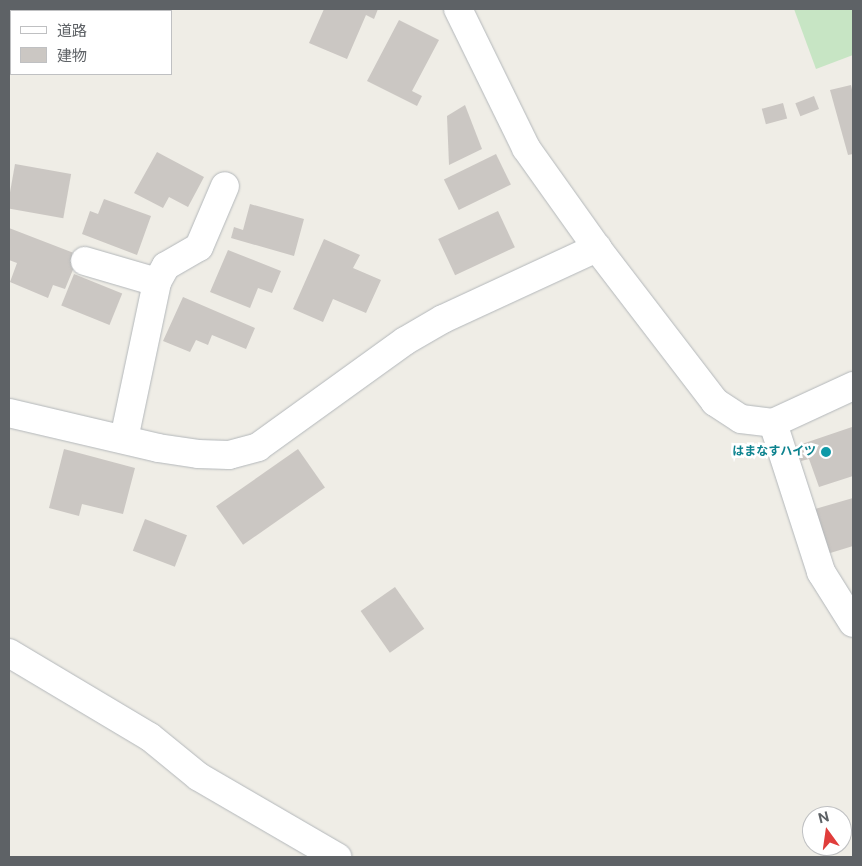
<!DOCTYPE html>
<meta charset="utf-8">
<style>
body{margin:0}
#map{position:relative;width:862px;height:866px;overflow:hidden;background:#efede6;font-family:"Public Sans","Noto Sans JP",sans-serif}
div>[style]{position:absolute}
.green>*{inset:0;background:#c7e5c4}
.building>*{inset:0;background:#cbc7c3;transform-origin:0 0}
.roads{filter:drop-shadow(0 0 1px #b3b7ba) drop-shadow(0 0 1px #b3b7ba)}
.minor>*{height:28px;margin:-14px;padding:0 14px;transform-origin:14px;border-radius:14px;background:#fff}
.dots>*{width:14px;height:14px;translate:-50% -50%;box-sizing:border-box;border:2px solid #fff;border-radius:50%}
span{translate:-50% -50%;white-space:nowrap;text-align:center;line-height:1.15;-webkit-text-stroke:5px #fff;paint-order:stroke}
.culture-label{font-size:12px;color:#0d838f;font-weight:700}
.right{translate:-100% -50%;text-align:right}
.frame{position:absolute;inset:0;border:10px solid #5e6266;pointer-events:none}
.legend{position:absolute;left:10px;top:10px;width:162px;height:65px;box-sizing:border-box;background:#fff;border:1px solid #bfc0c2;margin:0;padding:6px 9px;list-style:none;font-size:15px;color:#5e6266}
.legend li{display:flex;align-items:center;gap:10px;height:25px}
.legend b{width:25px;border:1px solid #bfc0c2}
.north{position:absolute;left:802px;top:806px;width:50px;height:50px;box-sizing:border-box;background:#fff;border:1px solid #bfc0c2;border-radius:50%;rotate:346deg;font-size:14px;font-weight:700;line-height:20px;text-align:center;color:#5e6266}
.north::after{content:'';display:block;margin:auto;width:18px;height:22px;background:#e03d3b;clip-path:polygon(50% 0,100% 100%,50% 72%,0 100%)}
</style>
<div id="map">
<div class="green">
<div style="clip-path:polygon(794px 9px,853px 9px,853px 55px,816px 69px)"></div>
</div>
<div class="building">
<div style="clip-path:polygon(324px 9px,378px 9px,374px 19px,366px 15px,347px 59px,309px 43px)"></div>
<div style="clip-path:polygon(399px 20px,439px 40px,412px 91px,422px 96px,417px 106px,367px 81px)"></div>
<div style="clip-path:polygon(851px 85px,853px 94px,853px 154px,848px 155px,830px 90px)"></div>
<div style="left:814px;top:96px;width:14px;height:20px;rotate:69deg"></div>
<div style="left:783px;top:103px;width:16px;height:22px;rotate:75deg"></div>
<div style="clip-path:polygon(465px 105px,482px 149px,449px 165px,447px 116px)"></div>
<div style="clip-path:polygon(157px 152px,204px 177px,188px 207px,169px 197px,163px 208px,134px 193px)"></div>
<div style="left:496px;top:154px;width:34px;height:58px;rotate:64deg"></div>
<div style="left:15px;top:164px;width:57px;height:45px;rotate:10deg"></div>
<div style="clip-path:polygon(104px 199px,151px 216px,137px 255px,82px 234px,90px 211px,98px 214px)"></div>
<div style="clip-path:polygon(250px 204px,304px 219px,294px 256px,231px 238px,234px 227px,243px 230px)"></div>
<div style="left:498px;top:211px;width:40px;height:66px;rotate:65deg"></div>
<div style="clip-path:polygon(9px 228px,79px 255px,65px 289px,53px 285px,48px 298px,10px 282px,17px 263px,9px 260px)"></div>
<div style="clip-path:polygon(324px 239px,360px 255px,353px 268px,381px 280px,366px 313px,333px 299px,323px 322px,293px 309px)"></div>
<div style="clip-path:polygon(228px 250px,281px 271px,272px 293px,258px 288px,250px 308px,210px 292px)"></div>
<div style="left:74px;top:274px;width:52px;height:34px;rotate:22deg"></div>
<div style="clip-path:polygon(183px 297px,255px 328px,246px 349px,212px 335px,208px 345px,196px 340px,190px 352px,163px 341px)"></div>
<div style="clip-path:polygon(852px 427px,853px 476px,819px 487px,809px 459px,801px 461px,796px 446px)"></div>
<div style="clip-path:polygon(64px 449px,135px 468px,123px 514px,82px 504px,79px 516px,49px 508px)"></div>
<div style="left:298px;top:449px;width:47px;height:100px;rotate:55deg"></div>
<div style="clip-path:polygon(853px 498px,853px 546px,827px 554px,815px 509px)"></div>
<div style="left:145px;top:519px;width:45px;height:34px;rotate:21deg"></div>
<div style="left:395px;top:587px;width:51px;height:42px;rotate:55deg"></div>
</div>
<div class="roads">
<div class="minor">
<div style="left:458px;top:9px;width:155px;rotate:63.9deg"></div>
<div style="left:526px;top:148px;width:123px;rotate:54.6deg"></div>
<div style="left:597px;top:248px;width:194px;rotate:52.5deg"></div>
<div style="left:715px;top:402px;width:31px;rotate:33deg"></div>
<div style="left:741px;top:419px;width:32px;rotate:7deg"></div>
<div style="left:773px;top:423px;width:88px;rotate:-24.8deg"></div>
<div style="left:85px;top:261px;width:75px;rotate:16.3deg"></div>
<div style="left:9px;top:413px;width:153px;rotate:13.2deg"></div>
<div style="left:158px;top:448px;width:40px;rotate:8.5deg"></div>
<div style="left:198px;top:454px;width:31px;rotate:2deg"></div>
<div style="left:229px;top:455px;width:30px;rotate:-15deg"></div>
<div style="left:258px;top:447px;width:181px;rotate:-35.8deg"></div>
<div style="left:405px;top:341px;width:44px;rotate:-30.1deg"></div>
<div style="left:443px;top:319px;width:170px;rotate:-24.8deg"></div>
<div style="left:773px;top:423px;width:157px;rotate:72.1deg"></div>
<div style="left:821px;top:572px;width:60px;rotate:57.9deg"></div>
<div style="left:124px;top:439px;width:160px;rotate:-78.1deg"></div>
<div style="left:157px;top:282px;width:18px;rotate:-61deg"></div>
<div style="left:166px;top:266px;width:38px;rotate:-30deg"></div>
<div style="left:199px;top:247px;width:66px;rotate:-66.9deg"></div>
<div style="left:9px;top:653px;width:164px;rotate:30.8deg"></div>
<div style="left:150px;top:737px;width:63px;rotate:39.2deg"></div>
<div style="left:199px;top:777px;width:160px;rotate:30.1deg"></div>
</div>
</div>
<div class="dots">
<div style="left:826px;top:452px;background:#0f9aa8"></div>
</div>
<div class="culture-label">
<span class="right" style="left:816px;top:452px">はまなすハイツ</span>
</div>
<div class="frame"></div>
<ul class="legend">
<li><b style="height:6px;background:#fff"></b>道路</li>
<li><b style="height:14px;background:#cbc7c3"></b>建物</li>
</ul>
<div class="north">N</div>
</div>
